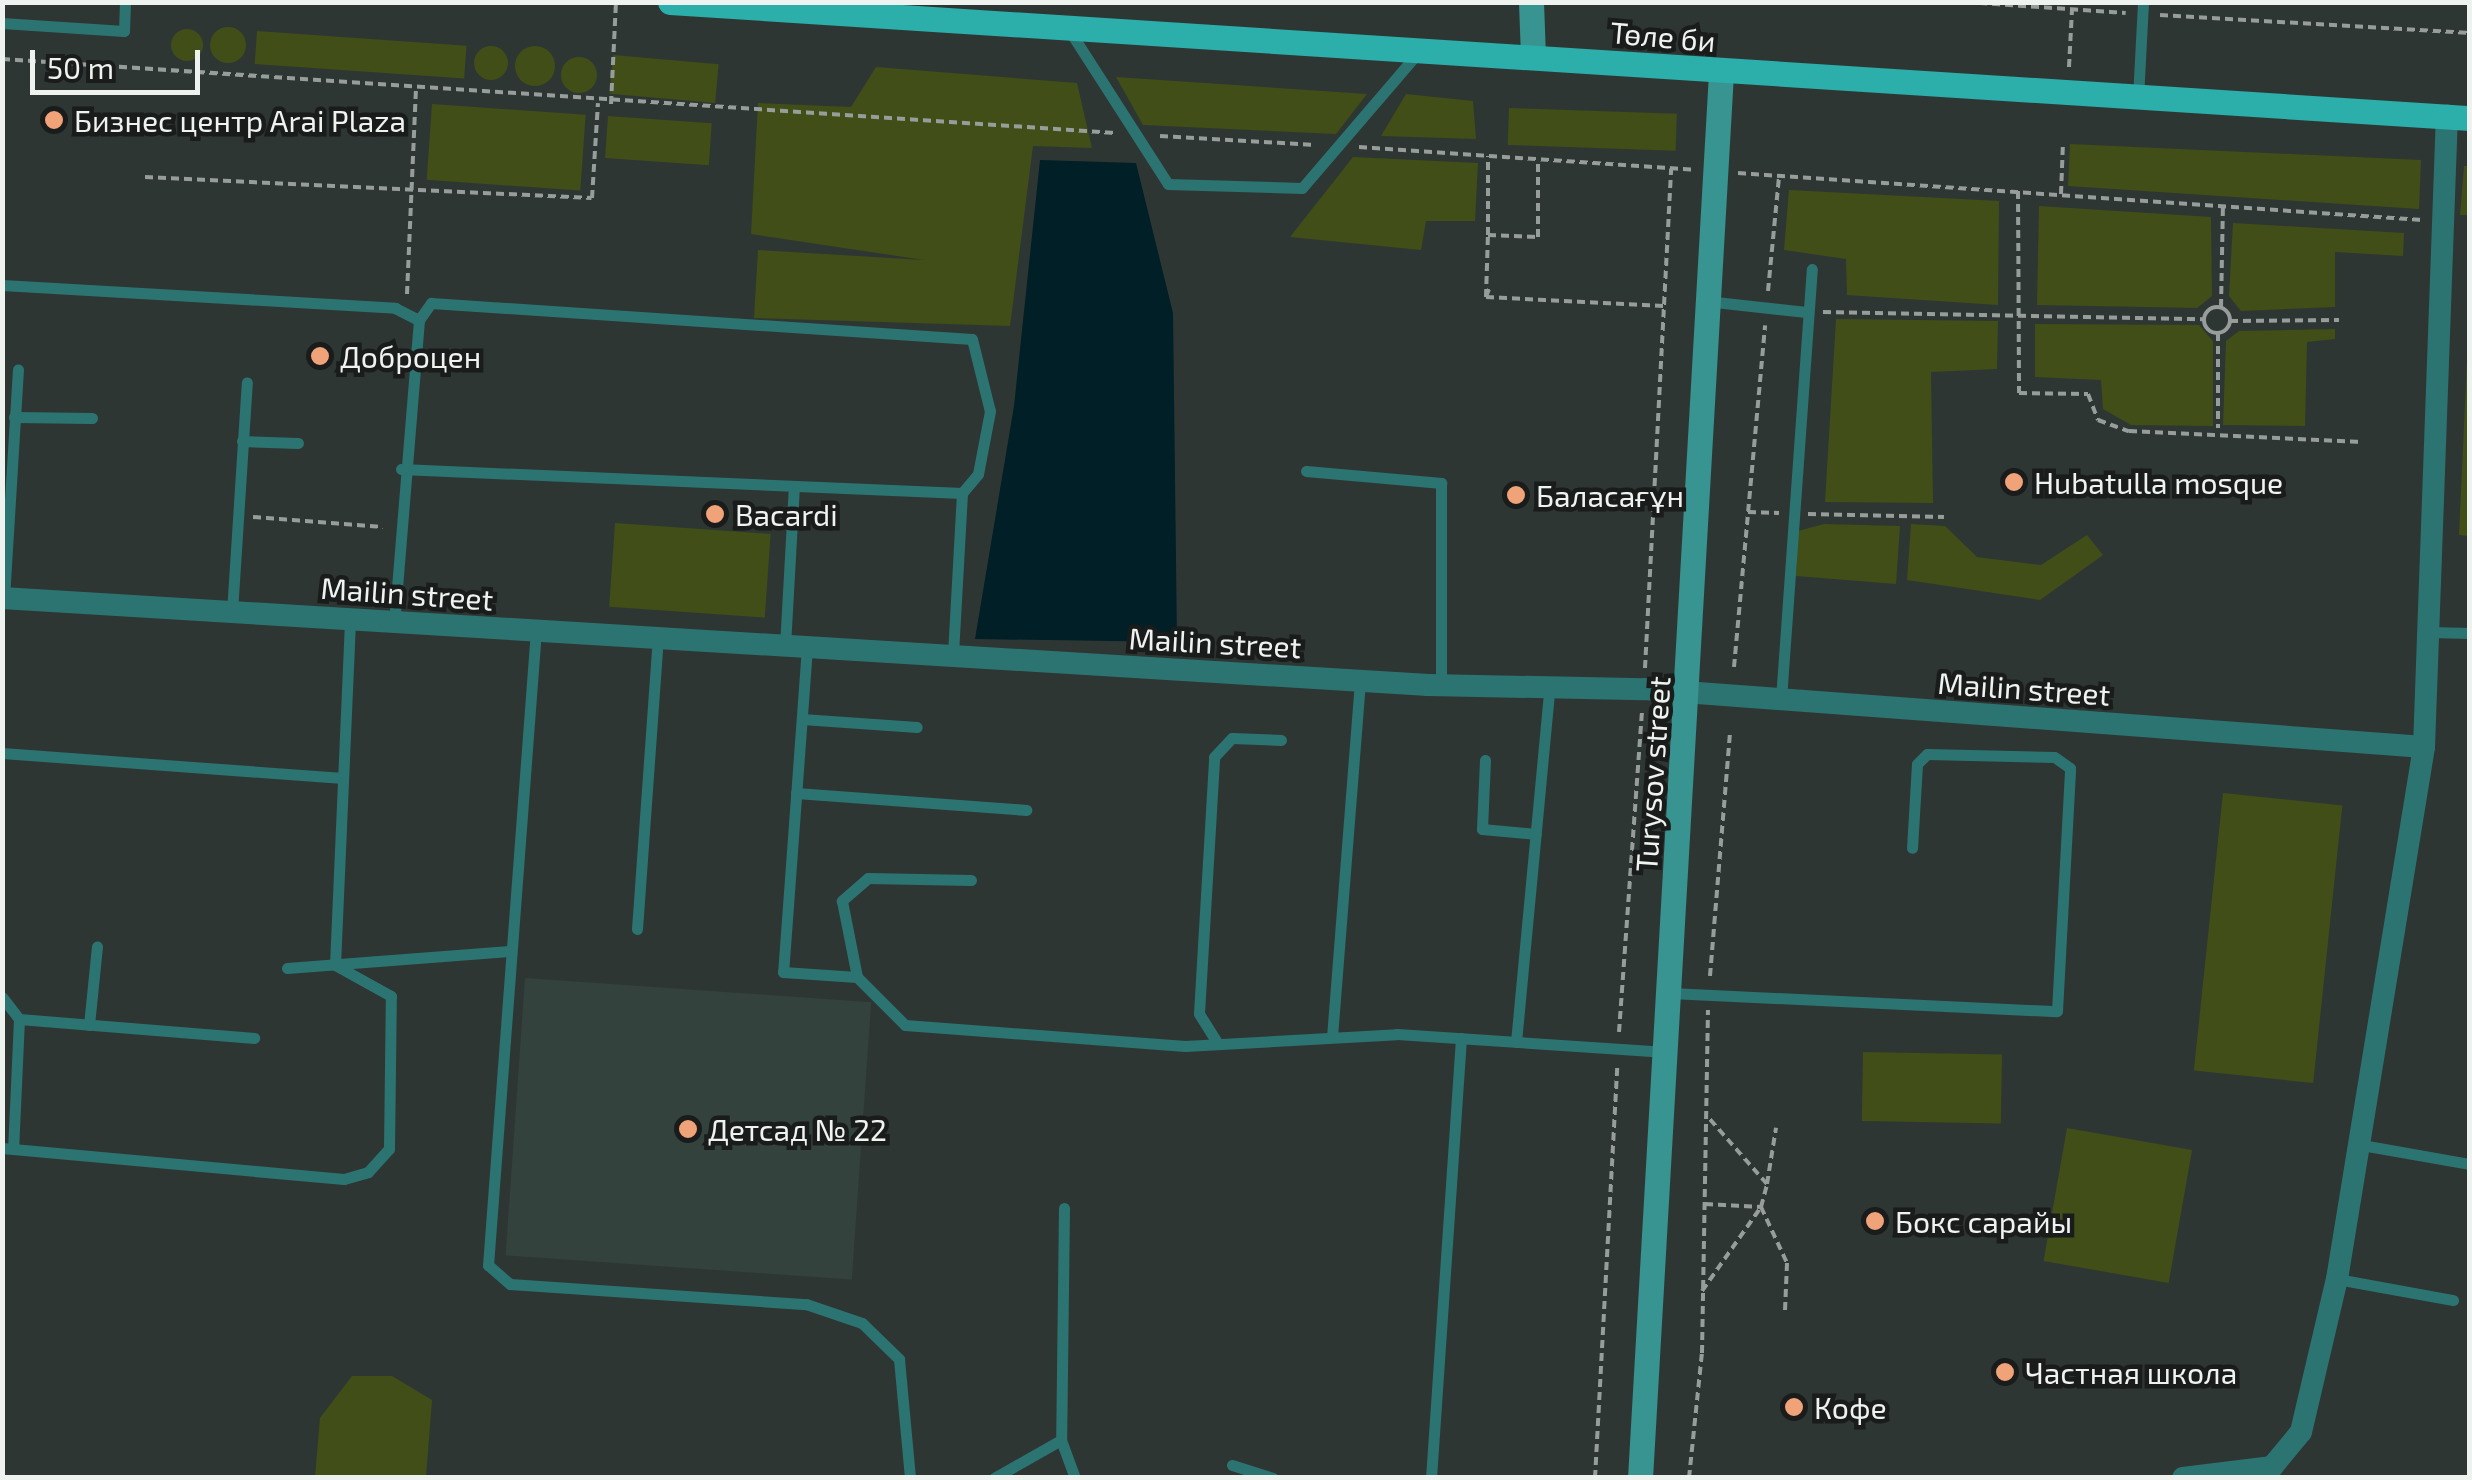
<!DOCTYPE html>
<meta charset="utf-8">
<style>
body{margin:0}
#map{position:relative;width:2472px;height:1480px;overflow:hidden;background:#2e3633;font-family:"Exo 2",sans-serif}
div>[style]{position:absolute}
.built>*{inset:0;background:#33423c;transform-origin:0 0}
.green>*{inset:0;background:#414e17;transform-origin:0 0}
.round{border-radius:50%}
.water>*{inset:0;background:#001f26}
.path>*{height:4px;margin-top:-2px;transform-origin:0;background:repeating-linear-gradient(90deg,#969d9a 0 8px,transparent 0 13px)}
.path>.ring{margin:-2px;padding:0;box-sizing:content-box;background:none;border:4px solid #969d9a;border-radius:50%}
.service>*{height:11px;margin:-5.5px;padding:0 5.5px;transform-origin:5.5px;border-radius:5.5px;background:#2c7472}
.minor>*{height:22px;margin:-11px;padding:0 11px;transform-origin:11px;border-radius:11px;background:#2c7472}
.secondary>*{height:25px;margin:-12.5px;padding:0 12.5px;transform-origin:12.5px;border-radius:12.5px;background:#389491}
.primary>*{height:25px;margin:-12.5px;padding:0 12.5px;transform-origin:12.5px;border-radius:12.5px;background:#2caeab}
.dots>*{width:28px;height:28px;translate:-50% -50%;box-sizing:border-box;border:5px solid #191c1b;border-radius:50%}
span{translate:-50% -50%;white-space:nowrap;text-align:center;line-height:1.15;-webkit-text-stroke:9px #191c1b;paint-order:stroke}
.street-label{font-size:30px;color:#eef3f0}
.poi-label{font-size:30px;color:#eef3f0}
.left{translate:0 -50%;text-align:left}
.frame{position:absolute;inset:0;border:5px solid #eef3f0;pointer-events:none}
.scale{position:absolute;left:30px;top:50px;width:170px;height:45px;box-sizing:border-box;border:5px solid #eef3f0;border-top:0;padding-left:12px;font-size:30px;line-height:35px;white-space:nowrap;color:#eef3f0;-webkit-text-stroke:8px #191c1b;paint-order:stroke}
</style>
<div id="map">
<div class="built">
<div style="left:525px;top:978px;width:347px;height:278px;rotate:4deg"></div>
</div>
<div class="green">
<div class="round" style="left:210px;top:27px;width:36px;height:36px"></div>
<div class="round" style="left:171px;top:29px;width:32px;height:32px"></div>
<div style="left:257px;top:31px;width:210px;height:33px;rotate:4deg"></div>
<div class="round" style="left:474px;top:46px;width:34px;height:34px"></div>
<div class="round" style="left:515px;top:46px;width:40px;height:40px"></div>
<div style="left:613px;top:55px;width:106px;height:39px;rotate:5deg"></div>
<div class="round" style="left:561px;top:57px;width:36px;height:36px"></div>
<div style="clip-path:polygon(876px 67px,1077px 83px,1092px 148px,1033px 146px,1010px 326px,754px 318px,758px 250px,924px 260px,751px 234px,758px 103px,851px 107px)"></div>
<div style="clip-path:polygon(1116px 77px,1367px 94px,1336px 134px,1143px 125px)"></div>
<div style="clip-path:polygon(1406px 94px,1473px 101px,1476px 139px,1381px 136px)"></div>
<div style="left:432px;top:104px;width:154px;height:76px;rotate:4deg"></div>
<div style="left:1509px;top:108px;width:168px;height:37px;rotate:2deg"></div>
<div style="left:608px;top:116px;width:104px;height:42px;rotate:4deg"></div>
<div style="clip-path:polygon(2070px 144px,2421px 160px,2419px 209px,2068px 186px)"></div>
<div style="clip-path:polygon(1353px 157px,1478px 163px,1475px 221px,1426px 221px,1421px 250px,1290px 237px)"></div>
<div style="clip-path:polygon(2464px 166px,2469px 166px,2469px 215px,2460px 215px)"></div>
<div style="clip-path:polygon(1789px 190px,1999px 201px,1998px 305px,1847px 295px,1846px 259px,1784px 250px)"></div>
<div style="clip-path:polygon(2039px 206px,2211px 217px,2212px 296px,2197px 308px,2037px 305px)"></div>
<div style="clip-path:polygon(2233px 223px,2404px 233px,2403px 256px,2335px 252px,2335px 307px,2241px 311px,2229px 296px)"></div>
<div style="clip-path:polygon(2469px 316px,2469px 536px,2459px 535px)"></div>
<div style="clip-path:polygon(1836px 319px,1998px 321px,1997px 369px,1931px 372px,1933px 503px,1825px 502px)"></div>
<div style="clip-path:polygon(2035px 324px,2199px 325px,2213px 341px,2213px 426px,2131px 425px,2103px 409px,2101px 380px,2035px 377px)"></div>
<div style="clip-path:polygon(2335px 329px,2335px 339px,2307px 342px,2305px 426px,2223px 425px,2226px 341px,2239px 331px)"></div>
<div style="left:615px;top:523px;width:156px;height:84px;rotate:4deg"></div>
<div style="clip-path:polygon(1824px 524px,1900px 526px,1896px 584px,1796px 576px,1798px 531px)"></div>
<div style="clip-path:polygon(1911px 524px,1945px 526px,1977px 557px,2041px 565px,2087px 535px,2103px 555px,2040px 600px,1907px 580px)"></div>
<div style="left:2223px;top:793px;width:120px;height:279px;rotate:6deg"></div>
<div style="left:1863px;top:1052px;width:139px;height:69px;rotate:1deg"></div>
<div style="left:2067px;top:1128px;width:127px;height:135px;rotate:10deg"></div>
<div style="clip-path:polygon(352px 1376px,392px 1376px,432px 1400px,426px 1477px,315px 1477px,320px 1418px)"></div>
</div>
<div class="water">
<div style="clip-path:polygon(1040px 160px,1136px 163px,1173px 313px,1177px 642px,975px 639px,1014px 406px)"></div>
</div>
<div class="path">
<div style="left:1966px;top:2px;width:160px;rotate:3.9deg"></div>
<div style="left:2160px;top:15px;width:311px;rotate:3.3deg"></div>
<div style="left:2px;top:59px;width:1115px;rotate:3.8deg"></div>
<div style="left:2069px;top:67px;width:58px;rotate:-87deg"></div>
<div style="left:611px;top:104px;width:102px;rotate:-87.2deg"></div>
<div style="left:1160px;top:136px;width:155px;rotate:3.3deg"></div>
<div style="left:1359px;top:147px;width:336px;rotate:3.9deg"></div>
<div style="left:1738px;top:173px;width:686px;rotate:3.93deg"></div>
<div style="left:145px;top:177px;width:447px;rotate:2.7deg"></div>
<div style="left:592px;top:198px;width:95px;rotate:-86.4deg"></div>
<div style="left:2018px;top:191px;width:202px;rotate:89.7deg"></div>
<div style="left:2019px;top:393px;width:69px;rotate:0.8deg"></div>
<div style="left:2088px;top:394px;width:28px;rotate:69deg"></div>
<div style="left:2098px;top:420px;width:33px;rotate:20deg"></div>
<div style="left:2129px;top:431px;width:233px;rotate:2.7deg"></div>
<div style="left:2061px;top:194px;width:52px;rotate:-87.8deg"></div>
<div style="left:1488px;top:235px;width:79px;rotate:-90deg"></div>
<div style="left:1489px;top:289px;width:9px;rotate:111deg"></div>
<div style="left:1486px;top:297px;width:178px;rotate:2.9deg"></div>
<div style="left:1768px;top:291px;width:116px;rotate:-84.5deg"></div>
<div style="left:407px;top:294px;width:205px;rotate:-87.5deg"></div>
<div style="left:1486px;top:297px;width:62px;rotate:-88.2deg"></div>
<div style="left:1488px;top:235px;width:50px;rotate:2.3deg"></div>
<div style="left:1538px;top:237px;width:77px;rotate:-90deg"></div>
<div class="ring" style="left:2204px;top:307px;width:22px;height:22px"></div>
<div style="left:2221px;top:307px;width:102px;rotate:-88.9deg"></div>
<div style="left:1823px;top:312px;width:380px;rotate:1.1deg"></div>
<div style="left:2230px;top:321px;width:109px;rotate:-0.5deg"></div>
<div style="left:2218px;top:333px;width:95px;rotate:90deg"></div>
<div style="left:1748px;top:512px;width:31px;rotate:2deg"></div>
<div style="left:1808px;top:514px;width:136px;rotate:1.3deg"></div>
<div style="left:253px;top:517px;width:130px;rotate:4.4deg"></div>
<div style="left:1734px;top:667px;width:343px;rotate:-84.8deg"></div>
<div style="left:1645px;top:668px;width:500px;rotate:-87deg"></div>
<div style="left:1710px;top:976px;width:245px;rotate:-85.3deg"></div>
<div style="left:1619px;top:1032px;width:320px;rotate:-85.9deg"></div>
<div style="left:1767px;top:1184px;width:57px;rotate:-80.9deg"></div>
<div style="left:1705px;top:1204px;width:56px;rotate:3.1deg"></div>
<div style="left:1761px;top:1207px;width:24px;rotate:-75deg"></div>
<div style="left:1767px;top:1184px;width:89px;rotate:-131.4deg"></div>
<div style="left:1702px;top:1291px;width:103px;rotate:-54.9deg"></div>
<div style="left:1761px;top:1207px;width:62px;rotate:65.1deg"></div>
<div style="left:1787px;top:1263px;width:48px;rotate:92.4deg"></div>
<div style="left:1595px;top:1478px;width:412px;rotate:-86.9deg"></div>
<div style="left:1689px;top:1478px;width:126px;rotate:-84.1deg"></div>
<div style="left:1702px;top:1353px;width:343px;rotate:-89deg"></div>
</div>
<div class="service">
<div style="left:2px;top:23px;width:122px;rotate:3.8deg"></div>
<div style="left:124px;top:31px;width:29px;rotate:-88deg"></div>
<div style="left:1071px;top:33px;width:179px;rotate:57.3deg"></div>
<div style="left:1168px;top:184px;width:134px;rotate:1.7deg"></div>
<div style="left:1302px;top:188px;width:177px;rotate:-49.4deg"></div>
<div style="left:2138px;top:98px;width:96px;rotate:-87deg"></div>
<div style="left:2px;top:285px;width:394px;rotate:3.3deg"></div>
<div style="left:395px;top:308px;width:27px;rotate:27deg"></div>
<div style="left:419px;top:320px;width:303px;rotate:94.7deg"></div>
<div style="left:1706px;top:301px;width:101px;rotate:6.3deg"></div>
<div style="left:419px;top:320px;width:21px;rotate:-55deg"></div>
<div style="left:431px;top:303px;width:542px;rotate:3.81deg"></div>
<div style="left:972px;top:339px;width:74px;rotate:76deg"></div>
<div style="left:990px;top:411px;width:64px;rotate:100.8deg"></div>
<div style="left:978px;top:474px;width:25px;rotate:130deg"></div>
<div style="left:962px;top:493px;width:163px;rotate:93.2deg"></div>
<div style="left:14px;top:417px;width:78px;rotate:0.7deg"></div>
<div style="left:242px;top:441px;width:56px;rotate:2deg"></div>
<div style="left:401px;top:469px;width:562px;rotate:2.45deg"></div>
<div style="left:1306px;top:471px;width:136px;rotate:5.1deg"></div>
<div style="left:1441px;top:483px;width:202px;rotate:90deg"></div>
<div style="left:4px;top:598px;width:229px;rotate:-86.5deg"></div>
<div style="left:232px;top:612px;width:230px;rotate:-86.3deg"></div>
<div style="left:536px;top:630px;width:637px;rotate:94.32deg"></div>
<div style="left:488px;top:1265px;width:29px;rotate:41deg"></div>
<div style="left:510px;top:1284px;width:297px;rotate:3.9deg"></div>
<div style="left:806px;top:1304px;width:59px;rotate:18.7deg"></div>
<div style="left:862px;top:1323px;width:52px;rotate:44.2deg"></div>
<div style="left:899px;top:1359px;width:120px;rotate:84.7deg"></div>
<div style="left:2428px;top:632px;width:42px;rotate:1.4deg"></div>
<div style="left:785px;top:646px;width:160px;rotate:-86.8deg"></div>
<div style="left:807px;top:647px;width:326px;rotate:94.2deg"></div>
<div style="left:783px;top:972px;width:74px;rotate:3.9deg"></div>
<div style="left:1781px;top:699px;width:431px;rotate:-85.9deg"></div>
<div style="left:802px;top:719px;width:115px;rotate:4deg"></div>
<div style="left:2px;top:753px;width:342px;rotate:4.2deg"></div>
<div style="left:1485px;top:760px;width:69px;rotate:92.5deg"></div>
<div style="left:1482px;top:829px;width:54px;rotate:5.3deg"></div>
<div style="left:796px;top:793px;width:231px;rotate:4.2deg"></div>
<div style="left:971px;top:880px;width:103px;rotate:-178.9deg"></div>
<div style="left:868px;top:878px;width:35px;rotate:139deg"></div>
<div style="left:842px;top:901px;width:77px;rotate:78.8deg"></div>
<div style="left:857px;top:977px;width:68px;rotate:45deg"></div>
<div style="left:905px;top:1025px;width:281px;rotate:4.3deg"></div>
<div style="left:1185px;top:1046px;width:212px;rotate:-3.2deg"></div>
<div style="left:1397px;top:1034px;width:270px;rotate:3.8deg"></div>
<div style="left:637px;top:929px;width:292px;rotate:-85.9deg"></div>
<div style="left:287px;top:968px;width:223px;rotate:-4.4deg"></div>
<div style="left:1670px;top:993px;width:387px;rotate:2.7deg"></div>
<div style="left:2057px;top:1011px;width:243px;rotate:-86.9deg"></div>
<div style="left:2070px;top:768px;width:19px;rotate:-145deg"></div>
<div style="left:2054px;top:757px;width:127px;rotate:-178.6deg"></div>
<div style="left:1927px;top:754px;width:14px;rotate:135deg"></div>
<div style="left:1917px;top:764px;width:84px;rotate:93.4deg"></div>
<div style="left:2px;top:997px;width:28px;rotate:52deg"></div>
<div style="left:19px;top:1019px;width:130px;rotate:92.6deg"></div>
<div style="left:19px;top:1019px;width:236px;rotate:4.6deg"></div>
<div style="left:89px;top:1025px;width:79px;rotate:-84.2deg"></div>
<div style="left:1332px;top:1037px;width:357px;rotate:-85.5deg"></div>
<div style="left:1516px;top:1042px;width:360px;rotate:-84.6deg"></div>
<div style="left:1218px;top:1044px;width:36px;rotate:-122deg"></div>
<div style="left:1199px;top:1013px;width:256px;rotate:-86.6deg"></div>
<div style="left:1214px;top:757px;width:26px;rotate:-47deg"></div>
<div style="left:1232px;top:738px;width:49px;rotate:2.3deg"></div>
<div style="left:2356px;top:1144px;width:116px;rotate:10deg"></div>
<div style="left:2px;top:1148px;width:343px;rotate:5.2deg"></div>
<div style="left:344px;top:1179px;width:25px;rotate:-16deg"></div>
<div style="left:368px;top:1172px;width:31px;rotate:-48deg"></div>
<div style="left:389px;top:1149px;width:153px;rotate:-89.3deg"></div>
<div style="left:391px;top:996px;width:64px;rotate:-151deg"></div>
<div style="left:335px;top:965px;width:346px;rotate:-87.5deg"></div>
<div style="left:1064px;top:1208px;width:232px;rotate:90.7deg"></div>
<div style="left:1061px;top:1440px;width:40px;rotate:69.8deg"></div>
<div style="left:2337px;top:1279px;width:118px;rotate:10.3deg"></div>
<div style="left:1232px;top:1465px;width:43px;rotate:17.6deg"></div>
<div style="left:994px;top:1478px;width:77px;rotate:-29.6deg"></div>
<div style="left:1431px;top:1478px;width:441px;rotate:-86.1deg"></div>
</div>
<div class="minor">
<div style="left:2px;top:598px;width:1429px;rotate:3.49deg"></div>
<div style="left:1428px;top:685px;width:216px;rotate:1.1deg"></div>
<div style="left:1644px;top:689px;width:782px;rotate:4.25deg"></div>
<div style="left:2183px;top:1478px;width:90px;rotate:-7deg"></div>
<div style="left:2272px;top:1467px;width:45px;rotate:-50.4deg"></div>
<div style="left:2301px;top:1432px;width:157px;rotate:-76.8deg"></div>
<div style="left:2337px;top:1279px;width:539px;rotate:-80.71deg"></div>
<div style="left:2424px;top:747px;width:632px;rotate:-87.92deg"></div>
</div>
<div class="secondary">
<div style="left:1531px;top:2px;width:55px;rotate:87.9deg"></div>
<div style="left:1640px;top:1478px;width:1405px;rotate:-86.7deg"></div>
</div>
<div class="primary">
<div style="left:670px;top:2px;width:1804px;rotate:3.69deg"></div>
</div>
<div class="dots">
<div style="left:54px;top:120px;background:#f0a378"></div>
<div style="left:320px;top:356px;background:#f0a378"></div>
<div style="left:2014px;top:482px;background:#f0a378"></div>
<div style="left:1516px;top:495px;background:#f0a378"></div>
<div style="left:715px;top:514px;background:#f0a378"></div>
<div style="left:688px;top:1129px;background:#f0a378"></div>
<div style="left:1875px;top:1221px;background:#f0a378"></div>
<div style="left:2005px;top:1372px;background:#f0a378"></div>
<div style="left:1794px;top:1407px;background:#f0a378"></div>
</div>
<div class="street-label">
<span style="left:1663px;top:36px;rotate:5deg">Төле би</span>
<span style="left:407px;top:593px;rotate:4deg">Mailin street</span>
<span style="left:1215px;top:642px;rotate:3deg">Mailin street</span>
<span style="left:2024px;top:688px;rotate:4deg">Mailin street</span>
<span style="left:1652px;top:774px;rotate:-86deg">Turysov street</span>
</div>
<div class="poi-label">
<span class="left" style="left:74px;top:120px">Бизнес центр Arai Plaza</span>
<span class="left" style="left:340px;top:356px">Доброцен</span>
<span class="left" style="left:2034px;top:482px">Hubatulla mosque</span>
<span class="left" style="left:1536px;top:495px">Баласағұн</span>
<span class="left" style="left:735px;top:514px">Bacardi</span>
<span class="left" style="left:708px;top:1129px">Детсад № 22</span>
<span class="left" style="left:1895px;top:1221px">Бокс сарайы</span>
<span class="left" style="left:2025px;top:1372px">Частная школа</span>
<span class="left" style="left:1814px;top:1407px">Кофе</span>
</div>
<div class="frame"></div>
<div class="scale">50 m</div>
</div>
